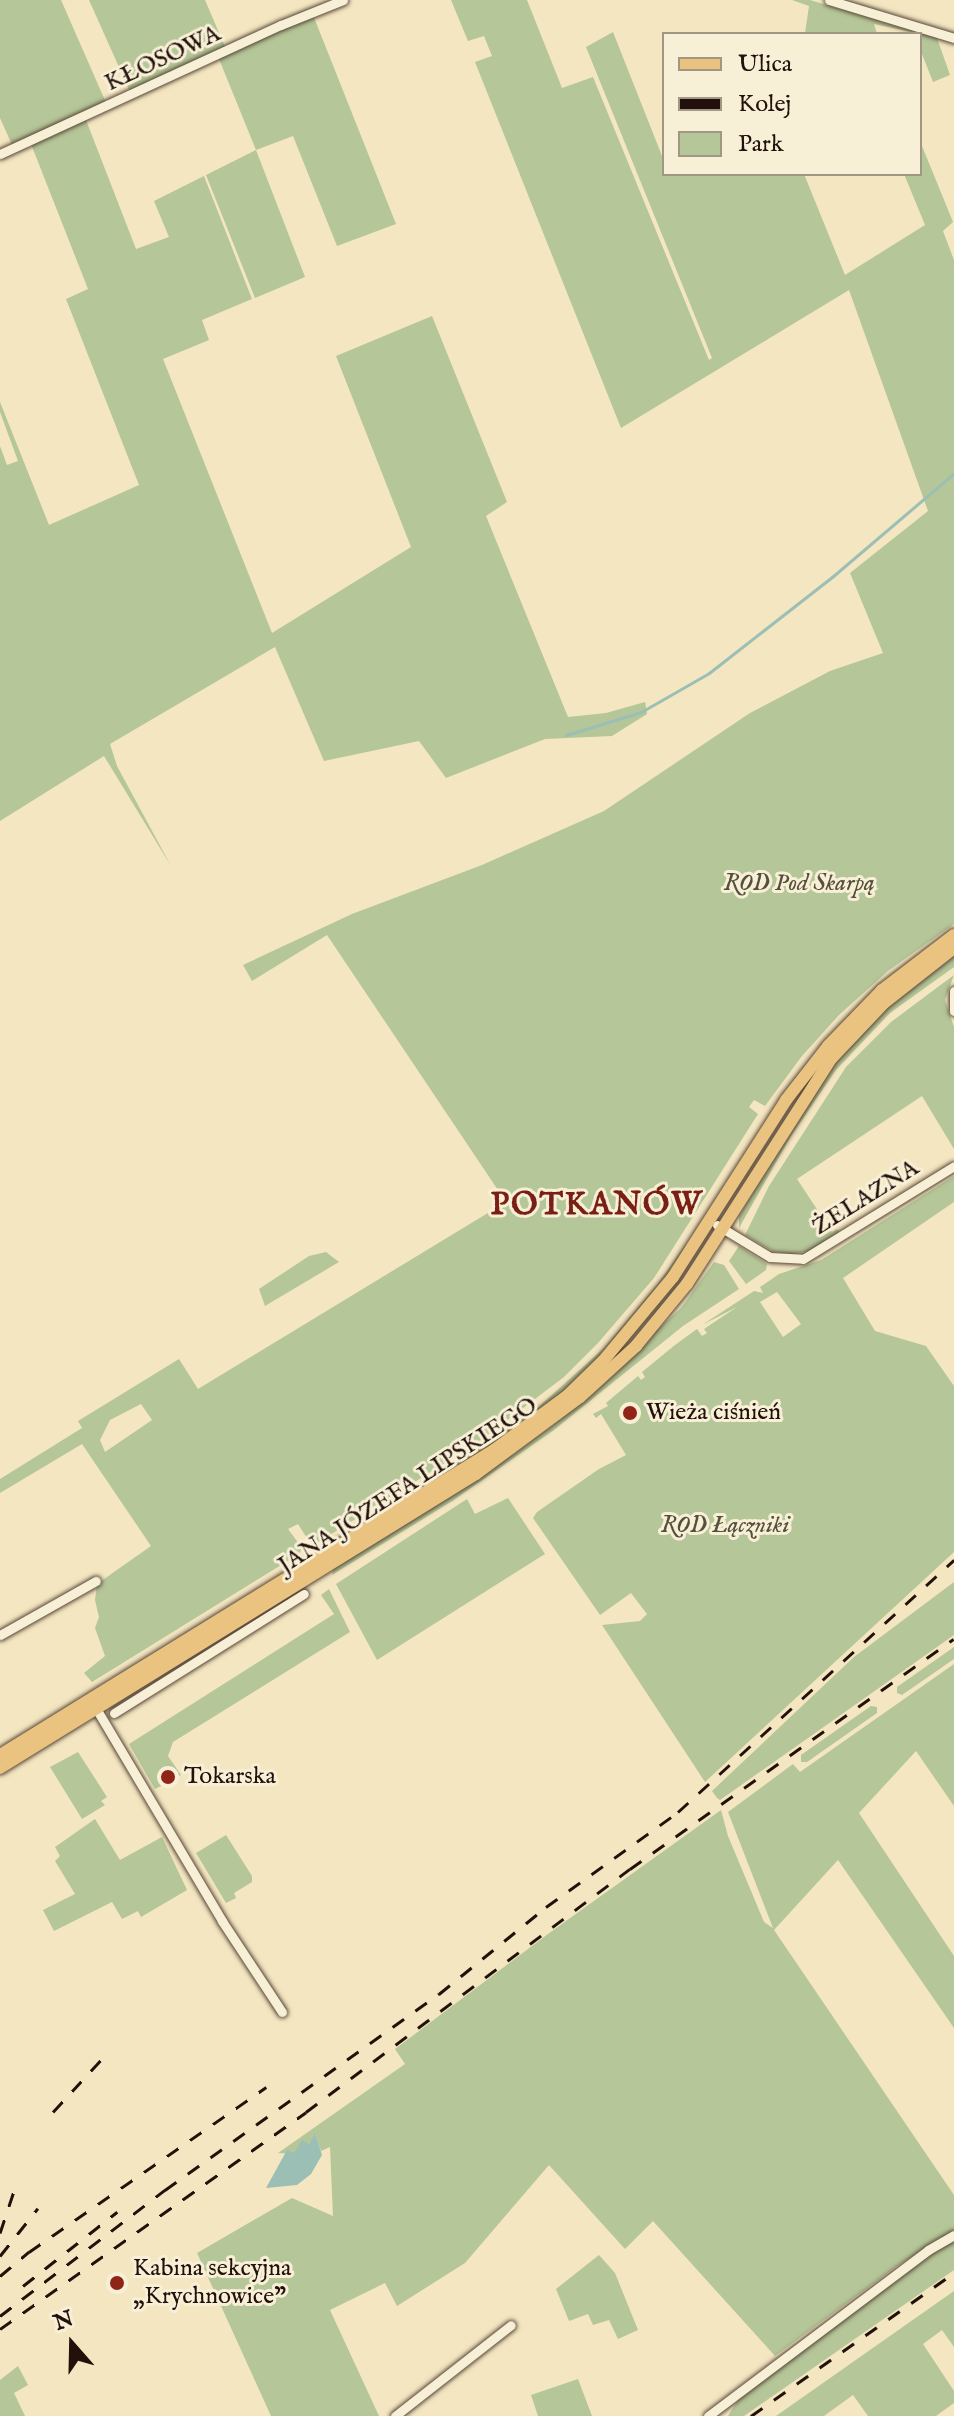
<!DOCTYPE html>
<meta charset="utf-8">
<style>
body{margin:0}
#map{position:relative;width:954px;height:2416px;overflow:hidden;background:#f4e6c1;font-family:"IM FELL English",serif}
div>[style]{position:absolute}
.green>*{inset:0;background:#b5c698}
.water>*{inset:0;background:#9cbfb5}
.stream>*{height:3px;margin:-1.5px;padding:0 1.5px;transform-origin:1.5px;border-radius:1.5px;background:#9cbfb5}
.roads{filter:drop-shadow(0 0 2px #564638) drop-shadow(0 0 2px #564638)}
.minor>*{height:9px;margin:-4.5px;padding:0 4.5px;transform-origin:4.5px;border-radius:4.5px;background:#f8efd7}
.major>*{height:12px;margin:-6px;padding:0 6px;transform-origin:6px;border-radius:6px;background:#eac380}
.rail>*{height:3px;margin-top:-1.5px;transform-origin:0;background:repeating-linear-gradient(90deg,#22110a 0 14px,transparent 0 28px)}
.dots>*{width:22px;height:22px;translate:-50% -50%;box-sizing:border-box;border:4px solid #f8efd7;border-radius:50%}
span{translate:-50% -50%;white-space:nowrap;text-align:center;line-height:1.15;-webkit-text-stroke:6px #f8efd7;paint-order:stroke}
.street-label{font-size:24px;color:#22110a}
.park-label{font-size:24px;color:#55503c;font-style:italic}
.poi-label{font-size:24px;color:#22110a}
.left{translate:0 -50%;text-align:left}
.district-label{font-size:32px;color:#7a1f14;font-weight:700;letter-spacing:2px}
.legend{position:absolute;left:662px;top:32px;width:260px;height:144px;box-sizing:border-box;background:#f8efd7;border:2px solid #a29685;margin:0;padding:10px 14px;list-style:none;font-size:24px;color:#22110a}
.legend li{display:flex;align-items:center;gap:16px;height:40px}
.legend b{width:40px;border:2px solid #a29685}
.north{position:absolute;left:32px;top:2304px;width:80px;height:80px;-webkit-text-stroke:6px #f8efd7;paint-order:stroke;rotate:340deg;font-size:22px;font-weight:700;line-height:32px;text-align:center;color:#22110a}
.north::after{content:'';display:block;margin:auto;width:28px;height:36px;background:#22110a;clip-path:polygon(50% 0,100% 100%,50% 72%,0 100%)}
</style>
<div id="map">
<div class="green">
<div style="clip-path:polygon(0 0,61px 0,107px 105px,13px 147px,0 118px)"></div>
<div style="clip-path:polygon(89px 0,205px 0,226px 49px,131px 94px)"></div>
<div style="clip-path:polygon(evenodd,451px 0,527px 0,562px 88px,593px 77px,709px 360px,712px 358px,586px 47px,613px 32px,664px 161px,664px 174px,804px 174px,845px 275px,925px 225px,904px 174px,920px 174px,920px 141px,953px 222px,943px 231px,954px 260px,954px 924px,888px 971px,839px 1015px,802px 1056px,765px 1106px,754px 1100px,749px 1107px,758px 1114px,654px 1278px,598px 1343px,564px 1377px,477px 1443px,317px 1543px,310px 1543px,298px 1524px,288px 1529px,302px 1548px,299px 1554px,92px 1682px,84px 1673px,105px 1656px,95px 1628px,99px 1617px,95px 1600px,97px 1584px,151px 1546px,82px 1444px,0 1493px,0 1479px,82px 1428px,78px 1421px,179px 1359px,198px 1389px,506px 1202px,327px 935px,252px 981px,243px 965px,352px 914px,482px 865px,604px 811px,750px 713px,830px 671px,883px 653px,850px 573px,928px 511px,849px 290px,621px 428px,475px 62px,492px 56px,484px 36px,468px 41px,451px 0,141px 1404px,152px 1420px,105px 1452px,100px 1440px,110px 1420px,141px 1404px)"></div>
<div style="clip-path:polygon(792px 0,810px 0,937px 38px,950px 75px,933px 82px,920px 49px,920px 34px,874px 24px,877px 34px,805px 33px,809px 6px)"></div>
<div style="clip-path:polygon(313px 15px,396px 224px,337px 246px,293px 136px,256px 150px,305px 277px,255px 298px,206px 175px,256px 150px,219px 59px)"></div>
<div style="clip-path:polygon(86px 120px,136px 249px,169px 237px,154px 201px,204px 176px,252px 299px,202px 320px,209px 340px,163px 359px,272px 633px,411px 547px,336px 356px,432px 316px,507px 502px,486px 516px,568px 717px,606px 713px,645px 702px,647px 714px,612px 736px,545px 739px,446px 778px,419px 741px,324px 761px,275px 647px,110px 744px,117px 766px,171px 866px,104px 756px,0 821px,0 446px,7px 465px,18px 461px,0 412px,0 402px,49px 525px,139px 485px,66px 299px,88px 289px,31px 144px)"></div>
<div style="clip-path:polygon(954px 953px,954px 967px,890px 1013px,836px 1070px,791px 1136px,739px 1228px,739px 1216px,822px 1078px,884px 1009px)"></div>
<div style="clip-path:polygon(954px 975px,945px 1000px,954px 1027px,954px 1149px,922px 1096px,797px 1179px,832px 1232px,837px 1229px,840px 1233px,810px 1251px,792px 1254px,774px 1252px,745px 1235px,769px 1186px,846px 1067px,891px 1022px)"></div>
<div style="clip-path:polygon(evenodd,954px 1176px,954px 1202px,843px 1278px,875px 1331px,926px 1346px,954px 1386px,954px 1552px,705px 1782px,602px 1625px,640px 1621px,647px 1614px,631px 1593px,600px 1615px,533px 1518px,537px 1512px,599px 1469px,626px 1455px,601px 1414px,596px 1418px,593px 1414px,608px 1406px,606px 1403px,638px 1376px,641px 1380px,645px 1377px,642px 1372px,675px 1345px,697px 1329px,702px 1336px,707px 1333px,704px 1329px,737px 1307px,702px 1325px,754px 1291px,763px 1293px,760px 1287px,779px 1274px,821px 1260px,954px 1176px,777px 1292px,801px 1324px,783px 1337px,760px 1302px,777px 1292px)"></div>
<div style="clip-path:polygon(686px 1244px,690px 1246px,666px 1280px,584px 1375px,512px 1434px,318px 1550px,534px 1411px,604px 1348px,657px 1285px)"></div>
<div style="clip-path:polygon(739px 1246px,767px 1264px,766px 1270px,746px 1284px,729px 1261px)"></div>
<div style="clip-path:polygon(326px 1252px,339px 1262px,265px 1306px,259px 1289px,309px 1256px)"></div>
<div style="clip-path:polygon(714px 1262px,724px 1265px,739px 1289px,683px 1326px,554px 1430px,454px 1500px,332px 1575px,333px 1569px,360px 1549px,511px 1456px,559px 1421px,681px 1308px)"></div>
<div style="clip-path:polygon(508px 1498px,545px 1554px,377px 1660px,336px 1584px,467px 1499px,475px 1514px)"></div>
<div style="clip-path:polygon(954px 1582px,954px 1635px,720px 1800px,717px 1798px,712px 1791px,854px 1657px)"></div>
<div style="clip-path:polygon(329px 1589px,350px 1632px,173px 1742px,168px 1756px,181px 1775px,176px 1777px,172px 1770px,159px 1778px,163px 1785px,155px 1789px,129px 1744px,334px 1614px,321px 1595px)"></div>
<div style="clip-path:polygon(954px 1647px,954px 1659px,902px 1695px,897px 1693px,897px 1687px)"></div>
<div style="clip-path:polygon(954px 1664px,954px 1806px,916px 1751px,859px 1813px,954px 1956px,954px 2028px,838px 1860px,774px 1930px,954px 2195px,954px 2230px,897px 2266px,775px 2356px,653px 2221px,625px 2249px,549px 2165px,465px 2263px,397px 2306px,385px 2283px,330px 2310px,379px 2416px,271px 2416px,197px 2253px,292px 2198px,333px 2216px,330px 2147px,321px 2151px,315px 2134px,309px 2144px,294px 2154px,278px 2153px,405px 2064px,395px 2049px,552px 1931px,721px 1810px,728px 1836px,764px 1922px,773px 1928px,728px 1812px,793px 1764px,800px 1772px)"></div>
<div style="clip-path:polygon(871px 1706px,877px 1707px,877px 1713px,807px 1762px,801px 1762px,801px 1755px)"></div>
<div style="clip-path:polygon(78px 1752px,107px 1797px,101px 1801px,105px 1805px,82px 1819px,50px 1767px)"></div>
<div style="clip-path:polygon(95px 1819px,120px 1860px,162px 1837px,187px 1890px,141px 1917px,138px 1911px,122px 1919px,112px 1902px,54px 1931px,43px 1910px,75px 1894px,55px 1861px,60px 1856px,55px 1847px)"></div>
<div style="clip-path:polygon(226px 1835px,252px 1876px,252px 1882px,234px 1893px,236px 1898px,226px 1903px,196px 1853px)"></div>
<div style="clip-path:polygon(954px 2239px,954px 2270px,744px 2416px,728px 2416px,741px 2395px,917px 2263px)"></div>
<div style="clip-path:polygon(599px 2255px,615px 2273px,638px 2330px,618px 2339px,609px 2320px,593px 2325px,588px 2314px,569px 2321px,556px 2289px)"></div>
<div style="clip-path:polygon(954px 2291px,954px 2347px,942px 2330px,923px 2344px,954px 2391px,954px 2403px,936px 2416px,868px 2416px,853px 2395px,824px 2416px,776px 2416px)"></div>
<div style="clip-path:polygon(18px 2366px,28px 2385px,14px 2393px,25px 2416px,0 2416px,0 2380px)"></div>
<div style="clip-path:polygon(578px 2379px,592px 2416px,538px 2416px,531px 2395px)"></div>
</div>
<div class="water">
<div style="clip-path:polygon(315px 2133px,322px 2155px,311px 2174px,297px 2185px,266px 2188px,287px 2150px,294px 2153px,302px 2140px,309px 2144px)"></div>
</div>
<div class="stream">
<div style="left:566px;top:735px;width:78px;rotate:-17deg"></div>
<div style="left:641px;top:712px;width:78px;rotate:-29.8deg"></div>
<div style="left:709px;top:673px;width:156px;rotate:-38deg"></div>
<div style="left:832px;top:577px;width:160px;rotate:-40.4deg"></div>
</div>
<div class="roads">
<div class="minor">
<div style="left:829px;top:0;width:131px;rotate:16.9deg"></div>
<div style="left:0;top:154px;width:309px;rotate:-24.7deg"></div>
<div style="left:281px;top:25px;width:67px;rotate:-22deg"></div>
<div style="left:954px;top:991px;width:20px;rotate:90deg"></div>
<div style="left:717px;top:1225px;width:62px;rotate:31.1deg"></div>
<div style="left:770px;top:1257px;width:33px;rotate:3deg"></div>
<div style="left:803px;top:1259px;width:177px;rotate:-31.6deg"></div>
<div style="left:0;top:1635px;width:110px;rotate:-29.4deg"></div>
<div style="left:94px;top:1705px;width:251px;rotate:59.3deg"></div>
<div style="left:222px;top:1921px;width:109px;rotate:56.6deg"></div>
<div style="left:114px;top:1713px;width:224px;rotate:-32.1deg"></div>
<div style="left:395px;top:2416px;width:147px;rotate:-38.1deg"></div>
<div style="left:708px;top:2416px;width:276px;rotate:-37deg"></div>
<div style="left:928px;top:2250px;width:30px;rotate:-30deg"></div>
</div>
<div class="major">
<div style="left:0;top:1755px;width:581px;rotate:-31.69deg"></div>
<div style="left:494px;top:1450px;width:91px;rotate:-36.5deg"></div>
<div style="left:567px;top:1396px;width:50px;rotate:-44.2deg"></div>
<div style="left:603px;top:1361px;width:109px;rotate:-50.2deg"></div>
<div style="left:673px;top:1277px;width:210px;rotate:-57.4deg"></div>
<div style="left:786px;top:1100px;width:68px;rotate:-52.1deg"></div>
<div style="left:828px;top:1046px;width:78px;rotate:-46deg"></div>
<div style="left:882px;top:990px;width:91px;rotate:-37.4deg"></div>
<div style="left:0;top:1768px;width:559px;rotate:-31.7deg"></div>
<div style="left:476px;top:1474px;width:129px;rotate:-36.5deg"></div>
<div style="left:580px;top:1397px;width:76px;rotate:-42.3deg"></div>
<div style="left:636px;top:1346px;width:80px;rotate:-50.6deg"></div>
<div style="left:687px;top:1284px;width:267px;rotate:-57.4deg"></div>
<div style="left:831px;top:1059px;width:77px;rotate:-46.6deg"></div>
<div style="left:884px;top:1003px;width:89px;rotate:-38.2deg"></div>
</div>
</div>
<div class="rail">
<div style="left:53px;top:2112px;width:71px;rotate:-47.3deg"></div>
<div style="left:0;top:2233px;width:44px;rotate:-71.6deg"></div>
<div style="left:0;top:2256px;width:61px;rotate:-51.6deg"></div>
<div style="left:0;top:2276px;width:38px;rotate:-40deg"></div>
<div style="left:29px;top:2252px;width:289px;rotate:-34.8deg"></div>
<div style="left:23px;top:2286px;width:120px;rotate:-38.2deg"></div>
<div style="left:0;top:2316px;width:208px;rotate:-37.4deg"></div>
<div style="left:165px;top:2190px;width:337px;rotate:-35.6deg"></div>
<div style="left:439px;top:1994px;width:138px;rotate:-39.1deg"></div>
<div style="left:546px;top:1907px;width:163px;rotate:-35.7deg"></div>
<div style="left:678px;top:1812px;width:374px;rotate:-42.4deg"></div>
<div style="left:0;top:2329px;width:375px;rotate:-35.3deg"></div>
<div style="left:306px;top:2112px;width:405px;rotate:-36.9deg"></div>
<div style="left:630px;top:1869px;width:397px;rotate:-35.4deg"></div>
<div style="left:751px;top:2416px;width:248px;rotate:-35.2deg"></div>
</div>
<div class="dots">
<div style="left:630px;top:1413px;background:#8f2418"></div>
<div style="left:168px;top:1777px;background:#8f2418"></div>
<div style="left:117px;top:2283px;background:#8f2418"></div>
</div>
<div class="street-label">
<span style="left:163px;top:59px;rotate:-25deg">KŁOSOWA</span>
<span style="left:866px;top:1198px;rotate:-32deg">ŻELAZNA</span>
<span style="left:408px;top:1486px;rotate:-33deg">JANA JÓZEFA LIPSKIEGO</span>
</div>
<div class="park-label">
<span style="left:799px;top:884px">ROD Pod Skarpą</span>
<span style="left:725px;top:1526px">ROD Łączniki</span>
</div>
<div class="poi-label">
<span class="left" style="left:646px;top:1413px">Wieża ciśnień</span>
<span class="left" style="left:184px;top:1777px">Tokarska</span>
<span class="left" style="left:133px;top:2283px">Kabina sekcyjna<br>„Krychnowice”</span>
</div>
<div class="district-label">
<span style="left:597px;top:1206px">POTKANÓW</span>
</div>
<ul class="legend">
<li><b style="height:10px;background:#eac380"></b>Ulica</li>
<li><b style="height:10px;background:#22110a"></b>Kolej</li>
<li><b style="height:22px;background:#b5c698"></b>Park</li>
</ul>
<div class="north">N</div>
</div>
